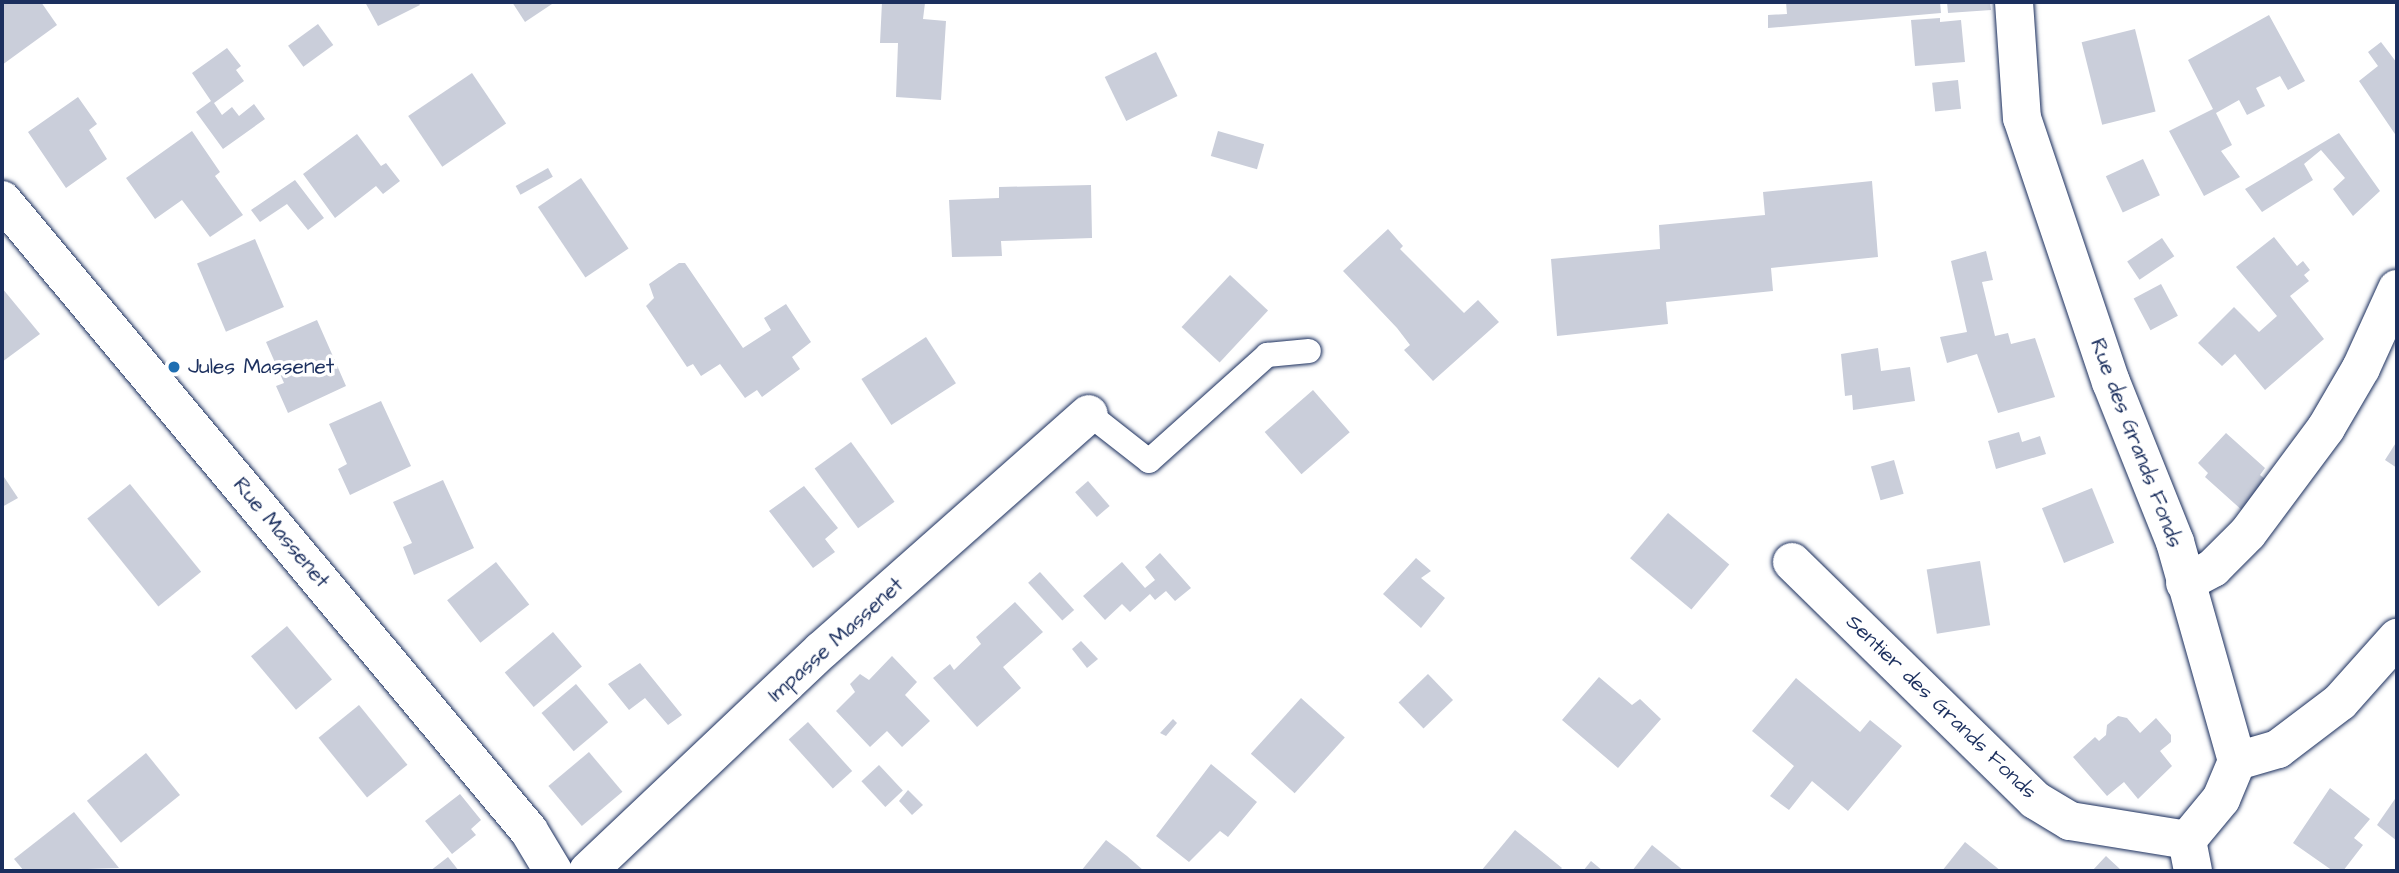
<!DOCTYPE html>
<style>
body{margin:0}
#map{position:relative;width:2399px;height:873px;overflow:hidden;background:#fff;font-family:"Architects Daughter",sans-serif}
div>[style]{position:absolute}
.building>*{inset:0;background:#caceda;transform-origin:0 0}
.roads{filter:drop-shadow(0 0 2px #1b2f5e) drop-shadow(0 0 2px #1b2f5e)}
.lane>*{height:24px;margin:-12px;padding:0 12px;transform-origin:12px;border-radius:12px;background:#fff}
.street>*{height:38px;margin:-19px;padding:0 19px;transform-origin:19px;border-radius:19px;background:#fff}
.dots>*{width:19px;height:19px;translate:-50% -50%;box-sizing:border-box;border:4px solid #fff;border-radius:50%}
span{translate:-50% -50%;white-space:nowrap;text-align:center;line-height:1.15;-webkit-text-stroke:7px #fff;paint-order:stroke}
.poi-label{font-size:21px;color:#1b2f5e}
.left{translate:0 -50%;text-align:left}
.street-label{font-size:21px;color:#1b2f5e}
.frame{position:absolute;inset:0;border:4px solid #1b2f5e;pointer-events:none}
</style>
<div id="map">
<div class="building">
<div style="clip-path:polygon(2px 2px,41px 2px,57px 25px,2px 65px)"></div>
<div style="clip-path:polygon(365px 2px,418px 2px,420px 5px,378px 26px)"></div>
<div style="clip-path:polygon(512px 2px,555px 2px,525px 22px)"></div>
<div style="clip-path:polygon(882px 2px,925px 3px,923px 19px,946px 21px,941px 100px,896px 97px,898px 43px,880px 43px)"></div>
<div style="clip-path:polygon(1786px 2px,1940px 2px,1941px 13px,1768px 28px,1768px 15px,1787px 14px)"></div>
<div style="clip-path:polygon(1947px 2px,1990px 2px,1991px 10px,1948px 13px)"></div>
<div style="clip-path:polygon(2269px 15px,2305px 81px,2288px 90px,2280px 76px,2256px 88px,2265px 106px,2247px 115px,2239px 100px,2216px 113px,2232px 145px,2221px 151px,2240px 177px,2204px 196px,2169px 131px,2213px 109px,2188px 60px)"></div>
<div style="clip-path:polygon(1940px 18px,1940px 22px,1961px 20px,1965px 62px,1915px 66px,1911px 20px)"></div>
<div style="left:318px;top:24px;width:26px;height:37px;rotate:54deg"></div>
<div style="left:2135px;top:29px;width:85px;height:55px;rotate:76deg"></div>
<div style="clip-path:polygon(2381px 42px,2397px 63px,2397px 137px,2359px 81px,2378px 66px,2368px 52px)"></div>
<div style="clip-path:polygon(227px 48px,241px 66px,236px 70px,244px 81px,214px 103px,222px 115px,232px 107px,239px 116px,254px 104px,265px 119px,223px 149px,196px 112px,211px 101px,192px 73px)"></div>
<div style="left:1156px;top:52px;width:49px;height:57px;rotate:64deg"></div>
<div style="left:472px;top:73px;width:61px;height:77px;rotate:56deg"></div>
<div style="left:1958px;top:80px;width:29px;height:26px;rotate:84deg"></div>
<div style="clip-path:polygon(78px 97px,97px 124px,89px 130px,107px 159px,66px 188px,28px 132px)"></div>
<div style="clip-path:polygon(192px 131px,220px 172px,215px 176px,243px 215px,210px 237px,182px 200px,155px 219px,126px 178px)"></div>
<div style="left:1218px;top:131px;width:48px;height:26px;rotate:16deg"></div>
<div style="clip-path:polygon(2339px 133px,2380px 191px,2353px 216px,2333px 189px,2345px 178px,2321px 150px,2304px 164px,2313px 180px,2262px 212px,2245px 189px)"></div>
<div style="clip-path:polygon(357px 134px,381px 166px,386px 163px,400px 181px,383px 194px,376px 186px,335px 218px,303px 174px)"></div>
<div style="left:2143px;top:159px;width:40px;height:41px;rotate:65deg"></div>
<div style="left:548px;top:168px;width:10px;height:37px;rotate:61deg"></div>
<div style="left:581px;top:178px;width:85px;height:52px;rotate:56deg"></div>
<div style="clip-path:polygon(295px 180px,324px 218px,308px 230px,287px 204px,260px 222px,251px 210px)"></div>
<div style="clip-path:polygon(1872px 181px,1878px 257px,1771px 268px,1773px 291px,1666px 302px,1668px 324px,1557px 336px,1551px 259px,1660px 249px,1659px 225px,1765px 215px,1763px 192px)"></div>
<div style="clip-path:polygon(1091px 185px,1092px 238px,1001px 241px,1002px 256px,952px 257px,949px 200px,999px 198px,999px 187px)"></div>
<div style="clip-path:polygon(1388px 229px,1403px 246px,1400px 249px,1464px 313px,1478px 300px,1499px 322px,1433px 381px,1404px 350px,1410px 345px,1397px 328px,1343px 271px)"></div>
<div style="clip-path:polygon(2274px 237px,2297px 266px,2303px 261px,2310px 270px,2304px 275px,2309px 281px,2290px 296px,2324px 339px,2265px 390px,2235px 354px,2222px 366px,2198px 343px,2234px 307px,2259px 332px,2277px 316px,2236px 267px)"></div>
<div style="left:2162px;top:238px;width:22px;height:42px;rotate:56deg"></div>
<div style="left:255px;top:239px;width:74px;height:63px;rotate:67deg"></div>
<div style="clip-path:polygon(1986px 251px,1993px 280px,1982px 282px,1995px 336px,2008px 333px,2011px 344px,2035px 338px,2055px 397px,1998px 413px,1977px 354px,1947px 363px,1940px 337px,1967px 332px,1951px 261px)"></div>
<div style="clip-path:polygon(679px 263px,685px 263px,743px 348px,771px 330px,764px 318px,786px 304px,811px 342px,792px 357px,800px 369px,762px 397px,757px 390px,745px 398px,720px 364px,701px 376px,693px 364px,687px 367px,646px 306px,654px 298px,649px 284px)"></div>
<div style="left:1230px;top:275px;width:52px;height:71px;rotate:43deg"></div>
<div style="left:2161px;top:284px;width:36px;height:31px;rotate:62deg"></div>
<div style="clip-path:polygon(2px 288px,40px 334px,2px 362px)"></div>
<div style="clip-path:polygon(317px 320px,346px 386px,288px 413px,276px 386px,284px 383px,266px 342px)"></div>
<div style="left:926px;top:337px;width:55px;height:77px;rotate:57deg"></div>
<div style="clip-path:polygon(1878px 348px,1881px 371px,1910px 367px,1915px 401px,1853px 410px,1852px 395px,1845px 396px,1841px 354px)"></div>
<div style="left:1313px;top:390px;width:56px;height:64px;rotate:49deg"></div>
<div style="clip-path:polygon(381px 401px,411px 466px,350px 495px,338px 469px,347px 464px,329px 424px)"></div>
<div style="clip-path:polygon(2019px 432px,2022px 442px,2040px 436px,2046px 454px,1996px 469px,1988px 441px)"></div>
<div style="clip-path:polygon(2226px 433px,2265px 468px,2260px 475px,2270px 483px,2244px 512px,2205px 477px,2208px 473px,2198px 463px)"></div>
<div style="clip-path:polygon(2397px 441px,2397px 468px,2385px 460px)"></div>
<div style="left:851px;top:442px;width:74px;height:45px;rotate:54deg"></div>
<div style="left:1894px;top:460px;width:35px;height:24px;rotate:74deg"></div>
<div style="clip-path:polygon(4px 477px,18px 498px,2px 507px,2px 478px)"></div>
<div style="clip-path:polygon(443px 480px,474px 548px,414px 575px,403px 547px,412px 543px,393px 502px)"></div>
<div style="left:1088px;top:481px;width:33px;height:17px;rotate:49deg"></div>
<div style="left:130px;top:484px;width:113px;height:55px;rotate:51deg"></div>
<div style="clip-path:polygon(804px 486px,838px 528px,825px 539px,835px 552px,813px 568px,769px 511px)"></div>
<div style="left:2092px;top:488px;width:59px;height:54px;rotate:68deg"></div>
<div style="left:1668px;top:513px;width:80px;height:59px;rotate:40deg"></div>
<div style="clip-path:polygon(1160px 553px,1191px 588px,1175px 601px,1166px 591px,1155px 600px,1150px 594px,1130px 612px,1122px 604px,1105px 620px,1083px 596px,1122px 562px,1145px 588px,1155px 580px,1145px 567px)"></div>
<div style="clip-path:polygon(1416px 558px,1431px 571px,1421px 578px,1445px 598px,1421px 628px,1383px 594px)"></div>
<div style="left:1980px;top:561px;width:65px;height:54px;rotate:81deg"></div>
<div style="left:496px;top:562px;width:54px;height:62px;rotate:52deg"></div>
<div style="left:1040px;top:572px;width:51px;height:16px;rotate:48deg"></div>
<div style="clip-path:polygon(1015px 602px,1043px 632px,1003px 667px,1021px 688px,977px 727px,933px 678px,950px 664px,954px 670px,981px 644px,976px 637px)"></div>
<div style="left:287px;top:626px;width:70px;height:47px;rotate:50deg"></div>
<div style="left:553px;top:632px;width:45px;height:63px;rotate:50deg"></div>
<div style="clip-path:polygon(1081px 641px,1098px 659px,1087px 668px,1072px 649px)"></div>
<div style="clip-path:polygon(892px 656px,917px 682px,905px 695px,930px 721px,902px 747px,887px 731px,870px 747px,836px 711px,855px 692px,850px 684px,860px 674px,869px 680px)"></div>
<div style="clip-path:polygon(640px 663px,682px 715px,668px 725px,645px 698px,629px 710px,608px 684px)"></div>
<div style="left:1428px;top:674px;width:36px;height:41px;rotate:46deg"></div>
<div style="clip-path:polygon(1599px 677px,1632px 705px,1640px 699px,1661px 719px,1618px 768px,1562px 720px)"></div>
<div style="clip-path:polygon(1796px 678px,1860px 732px,1870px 720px,1902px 746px,1848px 811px,1812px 781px,1789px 810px,1770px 796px,1794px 766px,1752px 731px)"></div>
<div style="left:576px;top:684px;width:50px;height:45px;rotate:50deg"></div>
<div style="left:1301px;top:698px;width:59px;height:75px;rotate:42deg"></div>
<div style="left:359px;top:705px;width:77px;height:52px;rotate:51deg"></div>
<div style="clip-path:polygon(2118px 716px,2127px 718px,2140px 733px,2156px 718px,2171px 735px,2171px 742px,2160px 751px,2172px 766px,2138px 799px,2124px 782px,2107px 796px,2073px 757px,2095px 737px,2099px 741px,2106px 735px,2107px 725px)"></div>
<div style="clip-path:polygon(1173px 719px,1177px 723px,1166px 736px,1160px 733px)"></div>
<div style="left:808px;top:722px;width:66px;height:26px;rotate:48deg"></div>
<div style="left:589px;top:752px;width:52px;height:53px;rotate:50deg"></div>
<div style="left:146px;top:753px;width:54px;height:76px;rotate:51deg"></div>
<div style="clip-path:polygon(1211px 764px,1257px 802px,1228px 837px,1220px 831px,1189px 862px,1156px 836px)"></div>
<div style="left:879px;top:765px;width:35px;height:24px;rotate:47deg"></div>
<div style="clip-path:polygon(2330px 788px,2370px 819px,2354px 838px,2363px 845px,2343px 871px,2333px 871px,2293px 843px)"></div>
<div style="clip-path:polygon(908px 790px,923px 805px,912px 815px,899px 801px)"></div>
<div style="clip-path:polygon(460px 794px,481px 820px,471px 829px,476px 835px,452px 854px,425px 821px)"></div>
<div style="clip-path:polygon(2397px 796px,2397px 841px,2377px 825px)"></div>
<div style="clip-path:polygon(74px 812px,119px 868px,24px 871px,14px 859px)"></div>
<div style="clip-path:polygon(1515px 830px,1562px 868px,1559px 871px,1481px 871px)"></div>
<div style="clip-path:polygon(1106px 840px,1127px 856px,1144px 871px,1081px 871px)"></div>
<div style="clip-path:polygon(1965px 842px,2001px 871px,1942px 871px)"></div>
<div style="clip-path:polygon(1652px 845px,1684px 871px,1632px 871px)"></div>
<div style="clip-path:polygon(2106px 856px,2122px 871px,2092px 871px)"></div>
<div style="clip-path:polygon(448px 857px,459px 871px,430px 871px)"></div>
<div style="clip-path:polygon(1591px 861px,1603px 871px,1583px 871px)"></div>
</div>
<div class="roads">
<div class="lane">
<div style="left:1089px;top:414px;width:76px;rotate:38.1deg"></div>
<div style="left:1149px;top:461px;width:159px;rotate:-41.9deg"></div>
<div style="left:1267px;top:355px;width:42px;rotate:-5.4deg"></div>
</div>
<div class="street">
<div style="left:2014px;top:2px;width:116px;rotate:86.1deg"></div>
<div style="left:2022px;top:118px;width:279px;rotate:71.4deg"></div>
<div style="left:2111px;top:382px;width:172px;rotate:68.2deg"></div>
<div style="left:2175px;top:542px;width:228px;rotate:74.2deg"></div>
<div style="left:2237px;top:761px;width:41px;rotate:112.8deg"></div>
<div style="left:2221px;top:799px;width:53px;rotate:129.7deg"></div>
<div style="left:2187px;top:840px;width:32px;rotate:79deg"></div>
<div style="left:2px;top:200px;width:822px;rotate:50.13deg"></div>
<div style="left:529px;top:831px;width:47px;rotate:59deg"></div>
<div style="left:1792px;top:562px;width:340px;rotate:44.4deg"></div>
<div style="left:2035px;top:800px;width:41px;rotate:31deg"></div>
<div style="left:2070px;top:821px;width:119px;rotate:9.2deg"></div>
<div style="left:2185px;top:583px;width:32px;rotate:-28deg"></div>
<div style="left:2213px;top:568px;width:49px;rotate:-45deg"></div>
<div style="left:2248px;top:533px;width:131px;rotate:-53.4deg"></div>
<div style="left:2326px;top:428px;width:69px;rotate:-59.7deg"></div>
<div style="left:2361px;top:368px;width:87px;rotate:-65.5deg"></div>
<div style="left:2237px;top:761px;width:43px;rotate:-16.3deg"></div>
<div style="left:2278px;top:749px;width:78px;rotate:-37.2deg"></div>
<div style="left:2340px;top:702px;width:86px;rotate:-48.3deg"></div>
<div style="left:588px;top:871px;width:322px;rotate:-43.4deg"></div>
<div style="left:822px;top:650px;width:356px;rotate:-41.5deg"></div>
</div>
</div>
<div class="dots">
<div style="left:174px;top:367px;background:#1f6fb2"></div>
</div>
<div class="poi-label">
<span class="left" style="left:188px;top:367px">Jules Massenet</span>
</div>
<div class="street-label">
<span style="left:2136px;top:443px;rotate:69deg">Rue des Grands Fonds</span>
<span style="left:281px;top:533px;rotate:50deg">Rue Massenet</span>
<span style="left:836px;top:640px;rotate:-42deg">Impasse Massenet</span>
<span style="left:1941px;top:707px;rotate:44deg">Sentier des Grands Fonds</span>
</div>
<div class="frame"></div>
</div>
